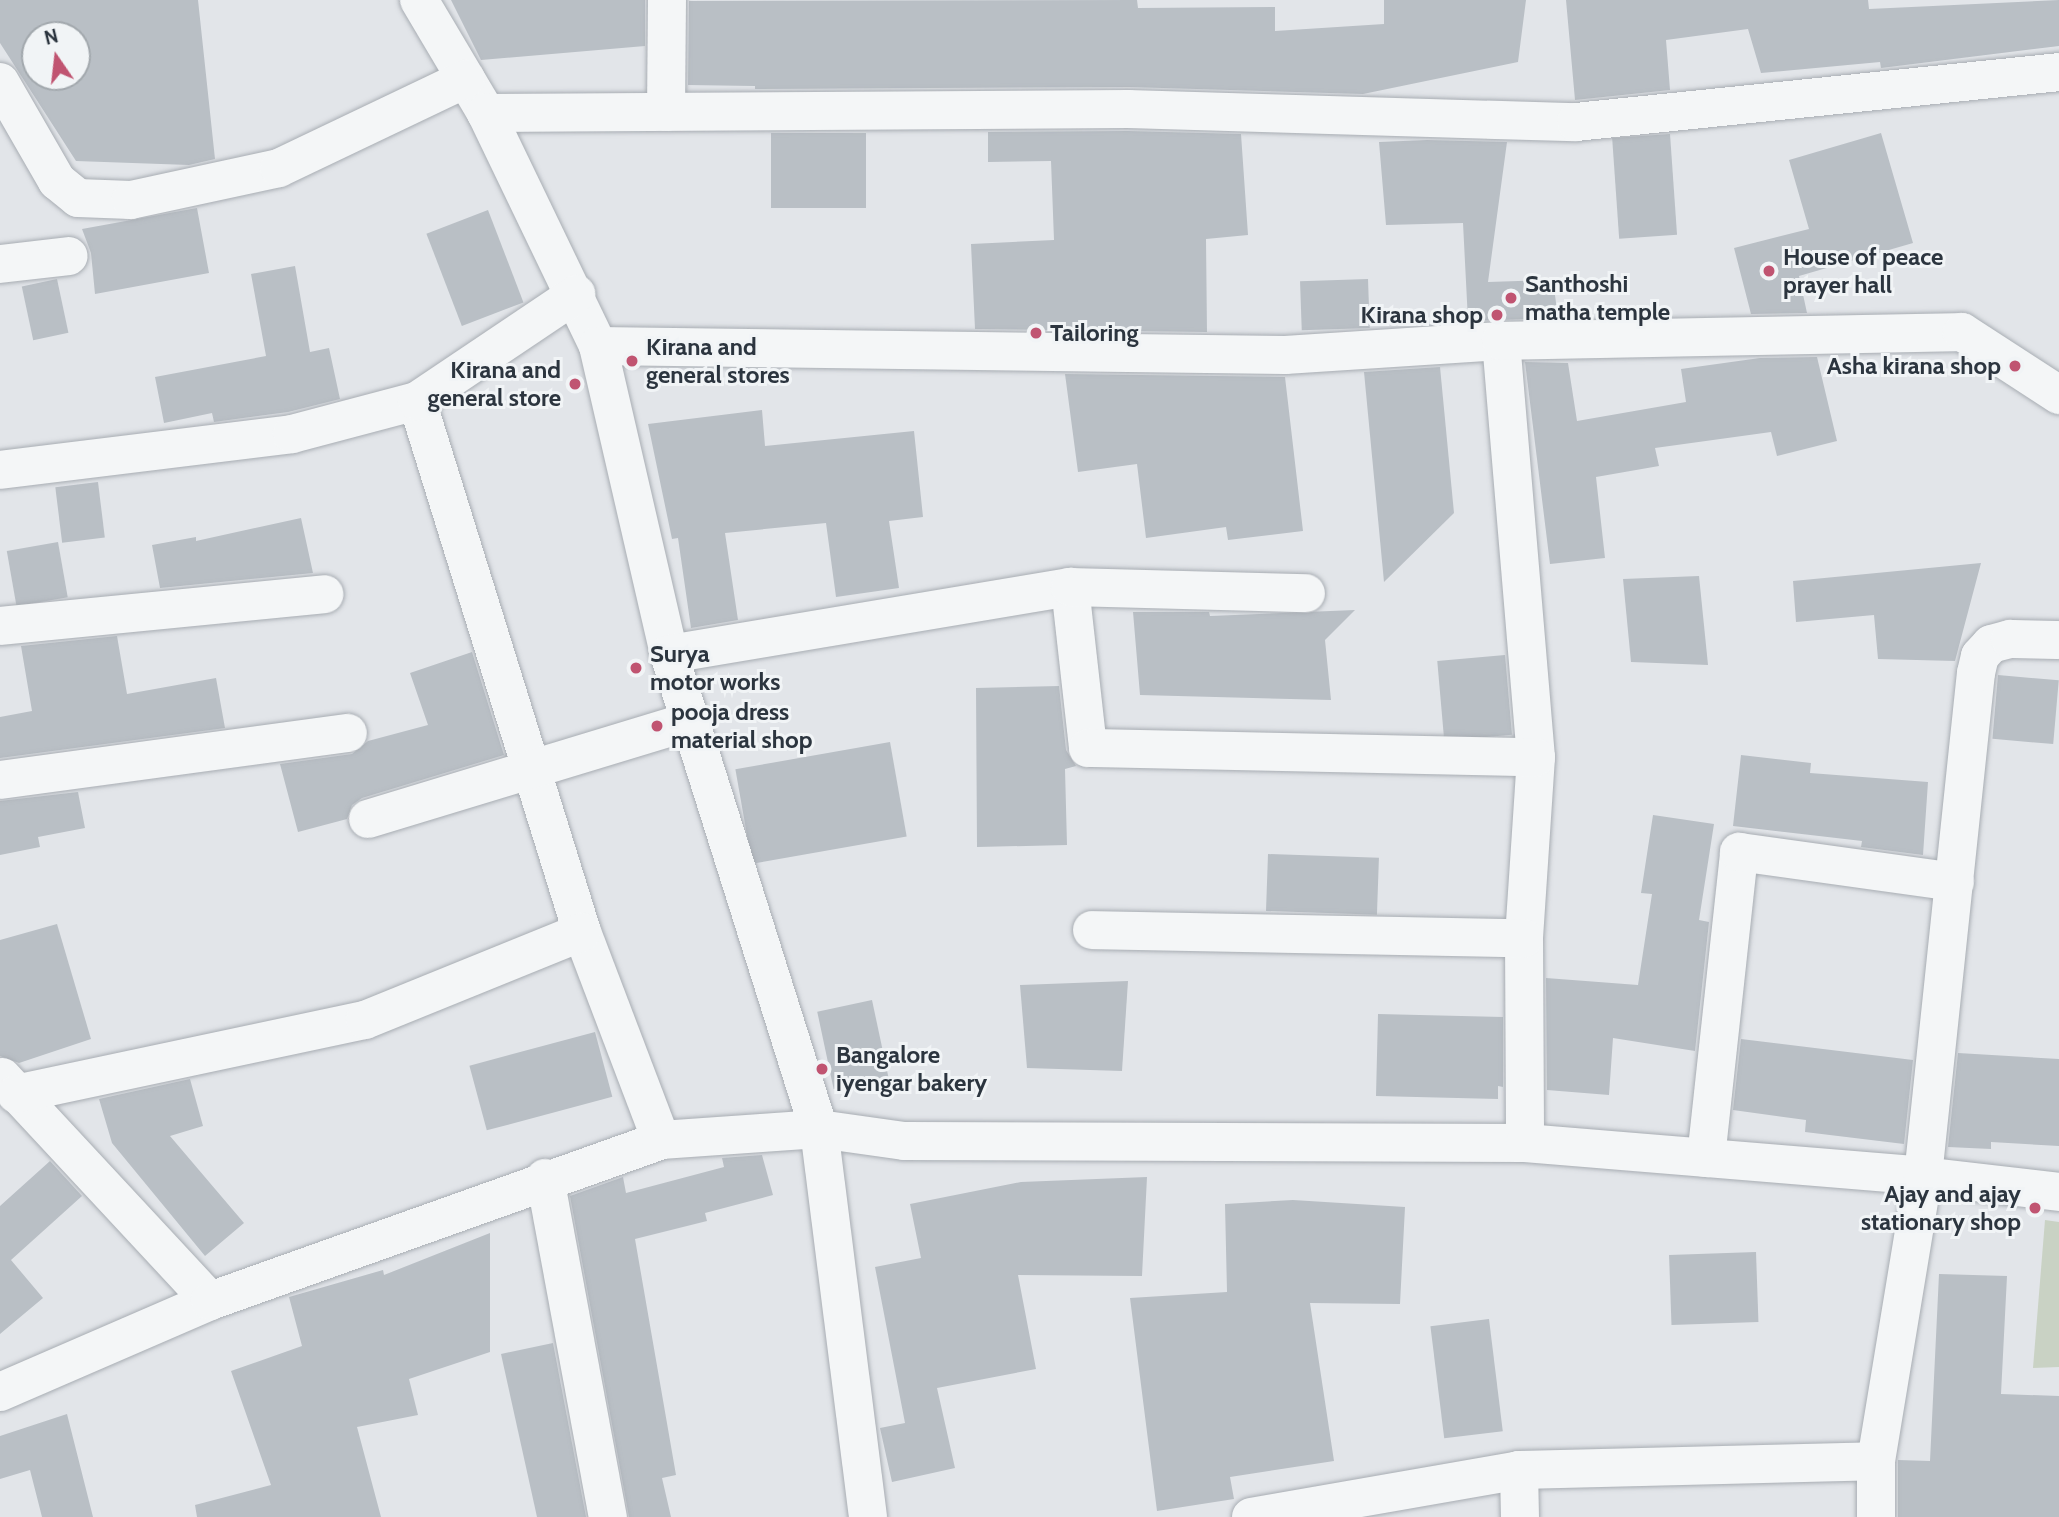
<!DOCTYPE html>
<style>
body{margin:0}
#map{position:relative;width:2059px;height:1517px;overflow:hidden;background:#e2e5e9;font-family:Cabin,sans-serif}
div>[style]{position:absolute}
.green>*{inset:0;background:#c9d2c4}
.building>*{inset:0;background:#b9bfc5;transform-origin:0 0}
.roads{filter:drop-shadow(0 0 2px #a8adb3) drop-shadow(0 0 2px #a8adb3)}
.street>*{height:38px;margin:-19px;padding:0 19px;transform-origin:19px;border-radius:19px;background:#f4f6f7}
.dots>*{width:19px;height:19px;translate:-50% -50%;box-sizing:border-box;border:4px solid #f1f4f6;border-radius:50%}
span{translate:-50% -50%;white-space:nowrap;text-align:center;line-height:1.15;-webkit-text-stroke:6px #f1f4f6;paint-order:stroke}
.poi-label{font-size:24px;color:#2c353f;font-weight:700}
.left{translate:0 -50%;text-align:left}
.right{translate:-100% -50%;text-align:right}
.north{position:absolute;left:21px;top:21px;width:70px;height:70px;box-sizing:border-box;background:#f1f4f6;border:2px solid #a2a8ad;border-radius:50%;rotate:346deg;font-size:19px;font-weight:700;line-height:28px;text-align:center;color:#2c353f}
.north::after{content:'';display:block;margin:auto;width:24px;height:32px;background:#c05471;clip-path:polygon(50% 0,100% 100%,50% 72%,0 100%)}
</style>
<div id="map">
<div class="green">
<div style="clip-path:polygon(2045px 1220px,2059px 1222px,2059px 1367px,2033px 1368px)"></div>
</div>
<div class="building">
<div style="clip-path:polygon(evenodd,0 0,198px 0,215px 159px,189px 165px,76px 161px,0 43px,0 0,35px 35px,77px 35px,77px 77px,35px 77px,35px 35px)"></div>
<div style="clip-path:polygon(451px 0,645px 0,645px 46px,481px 60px)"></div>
<div style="clip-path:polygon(1137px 0,1138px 8px,1275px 7px,1275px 31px,1384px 24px,1384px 0,1526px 0,1518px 62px,1363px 94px,1129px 87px,755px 89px,755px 86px,688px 85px,689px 1px)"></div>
<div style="clip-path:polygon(1566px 0,1868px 0,1869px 9px,2059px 0,2059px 46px,1881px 68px,1880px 62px,1761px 73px,1748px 29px,1666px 40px,1670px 90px,1575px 100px)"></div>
<div style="clip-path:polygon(1128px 131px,1241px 134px,1248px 235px,1206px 239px,1207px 332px,975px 329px,971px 244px,1054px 240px,1051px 161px,988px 162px,988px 132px)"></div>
<div style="left:771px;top:133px;width:95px;height:75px"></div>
<div style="clip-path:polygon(1881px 133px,1913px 243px,1799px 276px,1807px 313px,1751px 314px,1734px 248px,1809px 229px,1789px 160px)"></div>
<div style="left:1670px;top:134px;width:101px;height:58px;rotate:86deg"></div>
<div style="clip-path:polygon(1427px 140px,1507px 142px,1488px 282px,1553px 280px,1558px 318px,1468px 321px,1463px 223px,1386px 225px,1379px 142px)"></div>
<div style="clip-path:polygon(197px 208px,209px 273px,95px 294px,91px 253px,82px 229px)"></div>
<div style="left:488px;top:210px;width:99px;height:66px;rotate:69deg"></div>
<div style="clip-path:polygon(295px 266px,310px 352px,329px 348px,340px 399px,288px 412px,214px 422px,212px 413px,164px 423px,155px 377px,266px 356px,251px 274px)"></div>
<div style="left:57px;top:279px;width:55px;height:36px;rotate:78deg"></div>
<div style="left:1368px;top:279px;width:49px;height:68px;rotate:88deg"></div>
<div style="clip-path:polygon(1817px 357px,1837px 441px,1777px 456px,1771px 432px,1655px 448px,1659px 466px,1596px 477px,1605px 558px,1550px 564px,1525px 362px,1568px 363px,1577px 421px,1686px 402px,1681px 369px,1760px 358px)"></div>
<div style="clip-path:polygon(1440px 367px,1454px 513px,1384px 582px,1364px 372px)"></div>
<div style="clip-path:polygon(1065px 374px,1285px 377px,1303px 531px,1228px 540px,1226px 527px,1146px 538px,1137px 464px,1078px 472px)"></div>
<div style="clip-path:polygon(762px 410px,765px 446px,914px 431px,923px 517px,889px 521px,899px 588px,836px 597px,826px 523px,725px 533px,738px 620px,691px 628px,678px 538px,672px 539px,648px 424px)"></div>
<div style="left:98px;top:482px;width:56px;height:43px;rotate:83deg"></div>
<div style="clip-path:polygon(301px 518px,313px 573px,160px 588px,152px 545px,196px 537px,196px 541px)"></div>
<div style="left:58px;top:542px;width:56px;height:52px;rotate:80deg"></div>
<div style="clip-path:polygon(1981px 563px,1955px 661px,1878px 659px,1874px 615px,1796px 622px,1793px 581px)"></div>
<div style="clip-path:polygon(1699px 576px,1708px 665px,1631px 662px,1623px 579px)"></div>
<div style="clip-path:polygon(1355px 610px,1325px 640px,1331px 700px,1140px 695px,1133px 612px,1209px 612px,1210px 616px)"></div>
<div style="clip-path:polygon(117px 636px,127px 694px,216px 678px,225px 728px,0 758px,0 717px,32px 711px,21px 646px)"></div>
<div style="clip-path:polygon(472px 652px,504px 755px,362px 798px,352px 805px,347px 819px,298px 832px,280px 764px,352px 754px,368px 741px,428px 725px,410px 673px)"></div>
<div style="left:1505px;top:655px;width:80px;height:68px;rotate:85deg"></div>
<div style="left:1998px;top:675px;width:61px;height:64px;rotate:5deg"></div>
<div style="clip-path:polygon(1059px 686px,1066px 750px,1076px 766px,1065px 769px,1067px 845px,977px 847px,976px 688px)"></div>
<div style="left:890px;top:742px;width:96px;height:157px;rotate:80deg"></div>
<div style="clip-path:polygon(1741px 755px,1811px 763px,1810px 773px,1928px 782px,1923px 855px,1861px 847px,1862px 841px,1733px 826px)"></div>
<div style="clip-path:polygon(78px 792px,85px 828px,38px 837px,40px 847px,0 855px,0 801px)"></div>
<div style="clip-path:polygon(1653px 815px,1714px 824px,1699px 920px,1709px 922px,1695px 1051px,1613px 1038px,1609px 1095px,1547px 1090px,1546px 978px,1638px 985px,1652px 894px,1641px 893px)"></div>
<div style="left:1268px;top:854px;width:111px;height:57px;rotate:2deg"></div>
<div style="clip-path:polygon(57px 924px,91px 1039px,19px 1063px,0 1056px,0 940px)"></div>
<div style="clip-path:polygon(1128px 981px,1122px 1071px,1027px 1068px,1020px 985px)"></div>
<div style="left:872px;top:1000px;width:79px;height:56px;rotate:78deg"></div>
<div style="clip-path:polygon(1378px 1014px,1503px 1017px,1503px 1087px,1498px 1086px,1498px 1099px,1376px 1096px)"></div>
<div style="left:595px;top:1032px;width:67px;height:130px;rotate:75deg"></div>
<div style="clip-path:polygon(1741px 1039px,1913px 1060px,1904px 1144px,1805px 1132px,1806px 1120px,1733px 1110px)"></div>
<div style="clip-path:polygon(1958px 1053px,2059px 1059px,2059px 1146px,1991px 1142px,1991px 1149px,1948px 1147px)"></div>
<div style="clip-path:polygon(190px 1079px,203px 1126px,170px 1136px,244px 1223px,205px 1256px,112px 1143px,99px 1099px)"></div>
<div style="clip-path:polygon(762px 1155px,773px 1195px,705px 1213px,707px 1221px,635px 1239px,676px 1475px,662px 1478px,671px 1517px,629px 1517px,570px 1196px,623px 1177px,626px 1193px,724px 1167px,722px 1158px)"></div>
<div style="clip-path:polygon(50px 1161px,82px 1196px,11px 1260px,43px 1298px,0 1334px,0 1206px)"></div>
<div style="clip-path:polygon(1147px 1177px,1142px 1276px,1018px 1275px,1036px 1369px,937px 1388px,955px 1468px,892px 1482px,880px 1428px,905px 1423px,875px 1267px,921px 1258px,910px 1204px,1021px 1182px)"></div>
<div style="clip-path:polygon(1293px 1200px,1405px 1207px,1400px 1304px,1310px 1303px,1334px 1461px,1230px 1477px,1234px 1499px,1157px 1511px,1130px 1298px,1227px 1292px,1225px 1204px)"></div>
<div style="clip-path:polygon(490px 1233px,490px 1352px,409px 1379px,418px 1415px,357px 1427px,381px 1517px,197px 1517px,195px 1505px,271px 1485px,231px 1371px,302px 1346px,289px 1297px,383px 1270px,384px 1275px)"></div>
<div style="left:1756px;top:1252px;width:70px;height:87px;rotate:88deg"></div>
<div style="clip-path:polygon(1939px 1274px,2007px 1276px,2001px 1394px,2059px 1396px,2059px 1517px,1898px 1517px,1898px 1460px,1930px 1461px)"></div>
<div style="left:1489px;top:1319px;width:113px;height:59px;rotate:83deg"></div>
<div style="clip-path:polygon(553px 1343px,586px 1517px,537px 1517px,501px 1354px)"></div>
<div style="clip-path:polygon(67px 1414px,93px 1517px,42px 1517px,30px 1470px,0 1479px,0 1436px)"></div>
</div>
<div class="roads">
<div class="street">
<div style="left:419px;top:0;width:131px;rotate:59.3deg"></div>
<div style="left:486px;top:113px;width:259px;rotate:64.3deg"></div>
<div style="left:598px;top:346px;width:316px;rotate:77deg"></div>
<div style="left:669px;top:654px;width:498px;rotate:72.5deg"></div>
<div style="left:819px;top:1129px;width:391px;rotate:82.8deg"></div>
<div style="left:0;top:82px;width:114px;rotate:60.1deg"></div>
<div style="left:57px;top:181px;width:27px;rotate:39deg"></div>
<div style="left:78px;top:198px;width:53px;rotate:2.2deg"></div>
<div style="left:131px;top:200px;width:151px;rotate:-12.2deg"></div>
<div style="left:279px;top:168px;width:207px;rotate:-25.5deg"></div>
<div style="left:666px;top:112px;width:112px;rotate:-89.5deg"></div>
<div style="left:486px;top:113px;width:642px;rotate:-0.36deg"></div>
<div style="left:1128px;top:109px;width:448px;rotate:1.7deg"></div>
<div style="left:1576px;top:122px;width:486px;rotate:-5.9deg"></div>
<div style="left:0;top:264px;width:69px;rotate:-6.6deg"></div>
<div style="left:1501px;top:341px;width:417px;rotate:85.2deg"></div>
<div style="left:1536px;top:757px;width:181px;rotate:93.8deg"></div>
<div style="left:1524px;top:938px;width:205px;rotate:89.7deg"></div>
<div style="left:598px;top:346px;width:687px;rotate:0.75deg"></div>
<div style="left:1285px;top:355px;width:216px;rotate:-3.7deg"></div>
<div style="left:1501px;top:341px;width:461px;rotate:-1.1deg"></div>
<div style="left:1962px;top:332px;width:116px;rotate:33deg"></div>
<div style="left:417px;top:401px;width:556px;rotate:72.74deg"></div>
<div style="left:582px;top:932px;width:222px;rotate:69.2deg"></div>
<div style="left:0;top:470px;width:294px;rotate:-7deg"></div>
<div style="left:292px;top:434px;width:129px;rotate:-14.8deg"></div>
<div style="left:417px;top:401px;width:192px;rotate:-33.9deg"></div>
<div style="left:1070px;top:587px;width:162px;rotate:83.6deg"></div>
<div style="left:1088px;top:748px;width:448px;rotate:1.2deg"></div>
<div style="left:0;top:626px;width:326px;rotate:-5.6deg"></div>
<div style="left:669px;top:654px;width:407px;rotate:-9.5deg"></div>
<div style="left:1070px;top:587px;width:236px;rotate:1.5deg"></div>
<div style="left:0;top:780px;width:351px;rotate:-7.7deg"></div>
<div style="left:368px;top:819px;width:337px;rotate:-16.9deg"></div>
<div style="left:1092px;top:930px;width:432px;rotate:1.1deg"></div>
<div style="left:2px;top:1077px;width:306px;rotate:47.1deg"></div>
<div style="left:16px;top:1094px;width:357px;rotate:-12deg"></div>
<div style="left:365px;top:1020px;width:234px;rotate:-22.1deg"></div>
<div style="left:1706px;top:1158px;width:308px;rotate:-83.8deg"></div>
<div style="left:1739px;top:852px;width:218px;rotate:7.9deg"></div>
<div style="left:545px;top:1178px;width:345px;rotate:79.5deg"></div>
<div style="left:0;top:1392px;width:229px;rotate:-23.4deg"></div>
<div style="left:210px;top:1301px;width:479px;rotate:-19.6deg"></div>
<div style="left:661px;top:1140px;width:158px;rotate:-4deg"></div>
<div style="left:819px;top:1129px;width:86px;rotate:8deg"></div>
<div style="left:904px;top:1141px;width:621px;rotate:0.18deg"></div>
<div style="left:1525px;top:1143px;width:399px;rotate:4.7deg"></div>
<div style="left:1923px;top:1176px;width:137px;rotate:6.7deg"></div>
<div style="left:1519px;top:1470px;width:357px;rotate:-1.4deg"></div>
<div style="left:1251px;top:1517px;width:272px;rotate:-9.9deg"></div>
<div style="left:1519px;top:1470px;width:47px;rotate:88.8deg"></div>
<div style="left:1876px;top:1517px;width:56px;rotate:-90deg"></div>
<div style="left:1876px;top:1461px;width:289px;rotate:-80.6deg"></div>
<div style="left:1923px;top:1176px;width:506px;rotate:-83.99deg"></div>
<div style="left:1976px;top:673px;width:17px;rotate:-77deg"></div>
<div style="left:1980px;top:656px;width:16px;rotate:-47deg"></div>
<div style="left:1991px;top:644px;width:20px;rotate:-15deg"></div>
<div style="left:2010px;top:639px;width:49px;rotate:1.2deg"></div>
</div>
</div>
<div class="dots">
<div style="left:1769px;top:271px;background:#c05471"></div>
<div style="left:1511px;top:298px;background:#c05471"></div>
<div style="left:1497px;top:315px;background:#c05471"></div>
<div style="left:1036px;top:333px;background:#c05471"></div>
<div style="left:632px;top:361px;background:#c05471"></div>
<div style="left:2015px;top:366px;background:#c05471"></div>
<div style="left:575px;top:384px;background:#c05471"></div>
<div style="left:636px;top:668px;background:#c05471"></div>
<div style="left:657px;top:726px;background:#c05471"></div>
<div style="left:822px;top:1069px;background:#c05471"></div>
<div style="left:2035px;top:1208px;background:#c05471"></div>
</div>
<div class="poi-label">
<span class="left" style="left:1783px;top:271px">House of peace<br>prayer hall</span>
<span class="left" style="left:1525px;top:298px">Santhoshi<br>matha temple</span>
<span class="right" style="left:1483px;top:315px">Kirana shop</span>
<span class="left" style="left:1050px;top:333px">Tailoring</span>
<span class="left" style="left:646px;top:361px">Kirana and<br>general stores</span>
<span class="right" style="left:2001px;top:366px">Asha kirana shop</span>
<span class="right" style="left:561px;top:384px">Kirana and<br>general store</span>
<span class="left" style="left:650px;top:668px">Surya<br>motor works</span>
<span class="left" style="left:671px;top:726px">pooja dress<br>material shop</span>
<span class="left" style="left:836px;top:1069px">Bangalore<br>iyengar bakery</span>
<span class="right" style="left:2021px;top:1208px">Ajay and ajay<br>stationary shop</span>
</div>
<div class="north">N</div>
</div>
